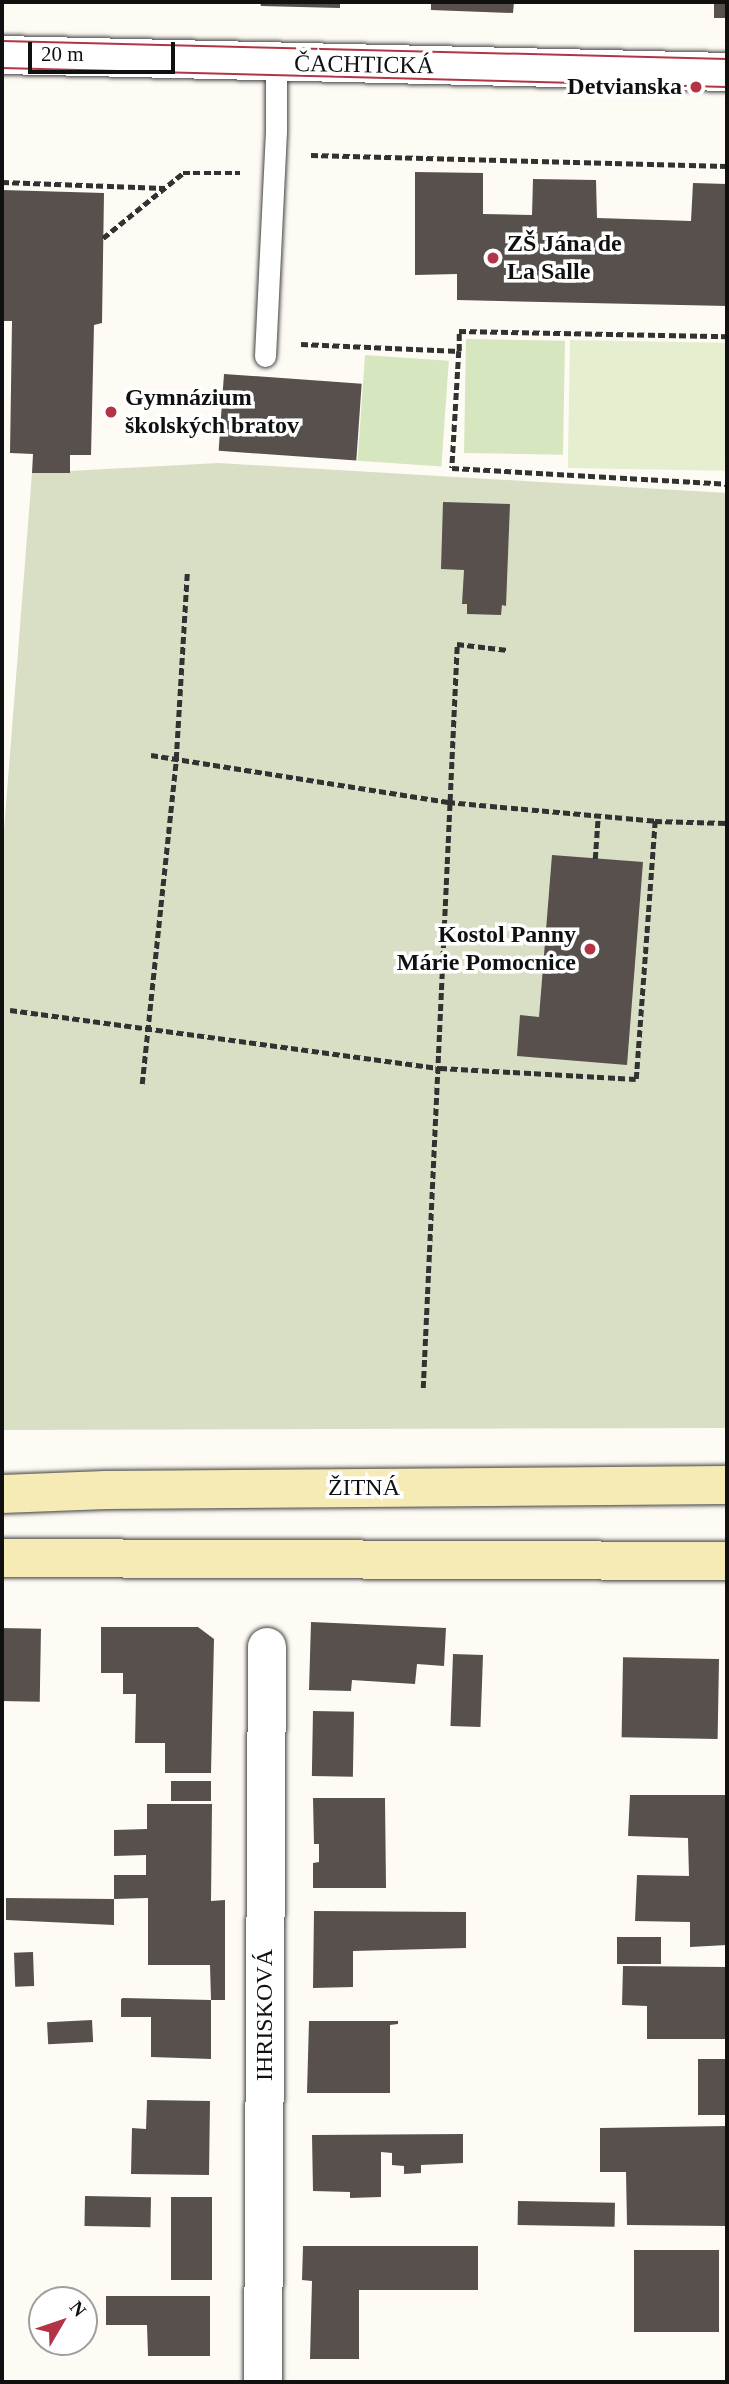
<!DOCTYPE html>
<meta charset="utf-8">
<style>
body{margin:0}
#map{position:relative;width:729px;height:2384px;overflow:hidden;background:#fefbf4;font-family:Georgia,serif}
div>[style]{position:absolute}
.green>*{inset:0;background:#d6e6bf;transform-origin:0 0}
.cemetery>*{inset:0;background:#d9dfc5}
.pitch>*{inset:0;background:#e6eed0;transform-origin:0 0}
.building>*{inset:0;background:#57504d;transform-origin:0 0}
.path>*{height:4.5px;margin-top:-2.25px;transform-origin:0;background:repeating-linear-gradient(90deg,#323232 0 7px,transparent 0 10.5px)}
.roads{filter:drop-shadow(0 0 2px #434343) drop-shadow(0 0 2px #434343)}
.lane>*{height:21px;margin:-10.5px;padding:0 10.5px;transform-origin:10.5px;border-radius:10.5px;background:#fff}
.street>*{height:38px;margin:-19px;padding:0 19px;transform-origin:19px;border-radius:19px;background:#fff}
.secondary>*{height:38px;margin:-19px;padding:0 19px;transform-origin:19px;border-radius:19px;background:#f7ebb5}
.tram>*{height:2px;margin:-1px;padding:0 1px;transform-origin:1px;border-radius:1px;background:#b33545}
.dots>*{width:19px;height:19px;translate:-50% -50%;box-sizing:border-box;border:4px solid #fff;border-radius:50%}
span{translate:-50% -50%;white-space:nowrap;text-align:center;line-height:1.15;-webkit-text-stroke:7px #fff;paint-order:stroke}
.street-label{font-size:24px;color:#101010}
.poi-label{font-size:24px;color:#101010;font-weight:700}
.right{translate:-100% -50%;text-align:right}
.left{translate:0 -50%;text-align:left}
.frame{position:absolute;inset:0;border:4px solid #101010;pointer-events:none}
.north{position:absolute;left:28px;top:2286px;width:70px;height:70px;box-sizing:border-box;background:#fff;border:2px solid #9f9f9f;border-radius:50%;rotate:51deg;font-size:19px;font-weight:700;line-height:28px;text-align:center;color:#101010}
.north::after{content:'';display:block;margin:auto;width:24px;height:32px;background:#b33545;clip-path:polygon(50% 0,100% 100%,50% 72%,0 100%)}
.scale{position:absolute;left:28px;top:42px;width:147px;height:32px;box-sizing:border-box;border:4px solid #101010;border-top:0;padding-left:9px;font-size:21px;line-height:24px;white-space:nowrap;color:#101010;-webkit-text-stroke:5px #fff;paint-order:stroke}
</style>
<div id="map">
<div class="green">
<div style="left:466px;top:339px;width:99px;height:114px;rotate:1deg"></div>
<div style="left:365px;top:355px;width:84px;height:106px;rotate:4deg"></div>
</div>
<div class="cemetery">
<div style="clip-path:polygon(218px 463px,727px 493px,727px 1428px,2px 1430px,2px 856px,32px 473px)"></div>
</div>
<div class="pitch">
<div style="left:570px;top:340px;width:157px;height:128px;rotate:1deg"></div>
</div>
<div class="building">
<div style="clip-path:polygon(260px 2px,340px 2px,340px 8px,261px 6px)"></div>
<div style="clip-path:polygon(431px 2px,514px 2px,513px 13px,431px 10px)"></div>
<div style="left:714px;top:2px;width:13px;height:16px"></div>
<div style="clip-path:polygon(415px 172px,483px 173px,483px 214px,532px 215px,533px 179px,596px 180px,597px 218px,691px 221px,693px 183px,727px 184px,727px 306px,457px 300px,457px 274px,415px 275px)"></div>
<div style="clip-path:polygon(2px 190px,104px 193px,102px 323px,94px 325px,91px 455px,70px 455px,70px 473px,32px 473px,33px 454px,10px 453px,12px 321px,2px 321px)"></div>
<div style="left:224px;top:374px;width:138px;height:77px;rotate:4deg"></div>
<div style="clip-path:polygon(443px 502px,510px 504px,506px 606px,502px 605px,501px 615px,467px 614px,467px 604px,462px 604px,464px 570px,441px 569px)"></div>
<div style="clip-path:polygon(552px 855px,643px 862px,627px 1065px,517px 1056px,520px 1015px,539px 1017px)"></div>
<div style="clip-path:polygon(311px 1622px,446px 1628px,444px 1666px,417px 1664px,415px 1684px,352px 1680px,351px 1691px,309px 1690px)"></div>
<div style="clip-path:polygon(101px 1627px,198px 1627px,214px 1639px,211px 1773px,165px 1773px,165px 1743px,135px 1743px,136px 1694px,123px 1694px,123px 1673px,101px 1673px)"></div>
<div style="left:2px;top:1628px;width:39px;height:73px;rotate:1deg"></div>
<div style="left:453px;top:1654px;width:30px;height:72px;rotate:2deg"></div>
<div style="left:719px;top:1659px;width:80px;height:96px;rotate:91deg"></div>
<div style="left:313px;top:1711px;width:41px;height:65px;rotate:1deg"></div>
<div style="left:171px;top:1781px;width:40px;height:20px"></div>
<div style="clip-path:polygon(630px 1795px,727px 1795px,727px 1945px,690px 1947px,690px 1922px,635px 1921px,637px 1875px,689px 1876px,688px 1838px,628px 1836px)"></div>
<div style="clip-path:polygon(313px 1798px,385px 1798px,386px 1888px,313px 1888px,313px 1863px,319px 1862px,319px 1844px,314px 1844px)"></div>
<div style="clip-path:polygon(147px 1804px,212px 1804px,211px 1901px,225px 1900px,225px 2000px,211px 2000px,211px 2059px,151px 2057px,151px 2017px,121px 2017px,121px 1999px,123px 1998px,211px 2000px,210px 1965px,148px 1965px,148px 1898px,114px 1899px,114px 1875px,146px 1875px,146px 1855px,114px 1856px,114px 1830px,147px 1829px)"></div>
<div style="clip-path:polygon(6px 1898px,114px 1899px,114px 1925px,6px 1920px)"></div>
<div style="clip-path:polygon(314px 1911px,466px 1912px,466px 1948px,353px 1951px,353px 1987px,313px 1988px)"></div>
<div style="left:617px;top:1937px;width:44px;height:27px"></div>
<div style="left:33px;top:1952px;width:34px;height:19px;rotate:88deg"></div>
<div style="clip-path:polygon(623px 1966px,727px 1967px,727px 2039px,647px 2039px,647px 2006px,622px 2005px)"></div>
<div style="left:92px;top:2020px;width:22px;height:45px;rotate:87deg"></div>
<div style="clip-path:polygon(309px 2021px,398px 2021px,398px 2024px,390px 2025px,390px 2093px,307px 2093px)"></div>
<div style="left:727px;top:2059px;width:56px;height:29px;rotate:90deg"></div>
<div style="clip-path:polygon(147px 2100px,210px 2101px,209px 2175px,131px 2174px,132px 2128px,146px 2129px)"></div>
<div style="clip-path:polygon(727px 2126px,727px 2226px,627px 2225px,626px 2172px,600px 2172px,600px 2128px)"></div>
<div style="clip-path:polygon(463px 2134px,463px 2163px,421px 2165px,421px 2173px,404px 2174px,404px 2166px,392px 2165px,392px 2153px,381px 2152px,381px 2197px,350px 2198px,350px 2192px,313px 2191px,312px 2135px)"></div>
<div style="left:85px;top:2196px;width:66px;height:30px;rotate:1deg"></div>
<div style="left:171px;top:2197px;width:41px;height:83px"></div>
<div style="left:518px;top:2201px;width:97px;height:24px;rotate:1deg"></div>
<div style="clip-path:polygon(303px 2246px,478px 2246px,478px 2290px,359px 2290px,359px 2359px,310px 2359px,312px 2281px,302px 2280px)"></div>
<div style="left:719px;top:2250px;width:82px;height:85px;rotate:90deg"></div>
<div style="clip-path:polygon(106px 2296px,210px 2296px,210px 2356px,148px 2356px,147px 2325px,106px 2325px)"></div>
</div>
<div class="path">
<div style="left:311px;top:155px;width:416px;rotate:1.5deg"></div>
<div style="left:2px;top:182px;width:162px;rotate:2.1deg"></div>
<div style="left:103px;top:238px;width:103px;rotate:-39.1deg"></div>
<div style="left:183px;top:173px;width:57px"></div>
<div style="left:301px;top:344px;width:158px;rotate:2.5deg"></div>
<div style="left:459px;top:351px;width:20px;rotate:-90deg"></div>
<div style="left:459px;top:331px;width:268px;rotate:1.1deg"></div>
<div style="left:459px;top:351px;width:117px;rotate:93.4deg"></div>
<div style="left:452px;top:468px;width:275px;rotate:3.3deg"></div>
<div style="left:151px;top:755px;width:301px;rotate:9deg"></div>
<div style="left:448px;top:802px;width:208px;rotate:5.2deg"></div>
<div style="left:655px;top:821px;width:72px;rotate:1.6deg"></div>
<div style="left:595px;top:859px;width:43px;rotate:-86deg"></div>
<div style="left:10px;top:1010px;width:434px;rotate:7.7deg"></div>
<div style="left:440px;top:1068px;width:196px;rotate:3.2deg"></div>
<div style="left:636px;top:1079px;width:259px;rotate:-85.8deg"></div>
<div style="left:142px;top:1084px;width:327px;rotate:-84deg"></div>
<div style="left:176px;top:759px;width:187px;rotate:-86.6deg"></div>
<div style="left:423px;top:1388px;width:745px;rotate:-87.38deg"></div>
<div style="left:457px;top:644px;width:51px;rotate:6.7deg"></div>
</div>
<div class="roads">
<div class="lane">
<div style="left:265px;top:356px;width:225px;rotate:-87.2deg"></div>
<div style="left:276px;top:131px;width:68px;rotate:-90deg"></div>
</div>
<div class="street">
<div style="left:2px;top:55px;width:725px;rotate:1.34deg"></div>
<div style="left:263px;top:2382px;width:735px;rotate:-89.69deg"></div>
</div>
<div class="secondary">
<div style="left:2px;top:1494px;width:104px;rotate:-2.2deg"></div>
<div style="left:106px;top:1490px;width:621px;rotate:-0.46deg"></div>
<div style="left:2px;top:1558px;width:725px;rotate:0.24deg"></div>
</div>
</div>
<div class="tram">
<div style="left:2px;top:41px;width:725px;rotate:1.42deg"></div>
<div style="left:2px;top:68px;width:725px;rotate:1.5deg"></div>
</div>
<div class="dots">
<div style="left:696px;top:87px;background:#b33545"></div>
<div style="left:493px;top:258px;background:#b33545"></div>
<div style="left:111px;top:412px;background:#b33545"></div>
<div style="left:590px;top:949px;background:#b33545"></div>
</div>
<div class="street-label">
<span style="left:364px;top:65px;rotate:1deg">ČACHTICKÁ</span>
<span style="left:364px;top:1488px">ŽITNÁ</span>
<span style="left:265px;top:2015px;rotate:-90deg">IHRISKOVÁ</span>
</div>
<div class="poi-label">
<span class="right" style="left:682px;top:87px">Detvianska</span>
<span class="left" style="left:507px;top:258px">ZŠ Jána de<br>La Salle</span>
<span class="left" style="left:125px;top:412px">Gymnázium<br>školských bratov</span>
<span class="right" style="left:576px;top:949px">Kostol Panny<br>Márie Pomocnice</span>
</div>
<div class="frame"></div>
<div class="north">N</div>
<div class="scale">20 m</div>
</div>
